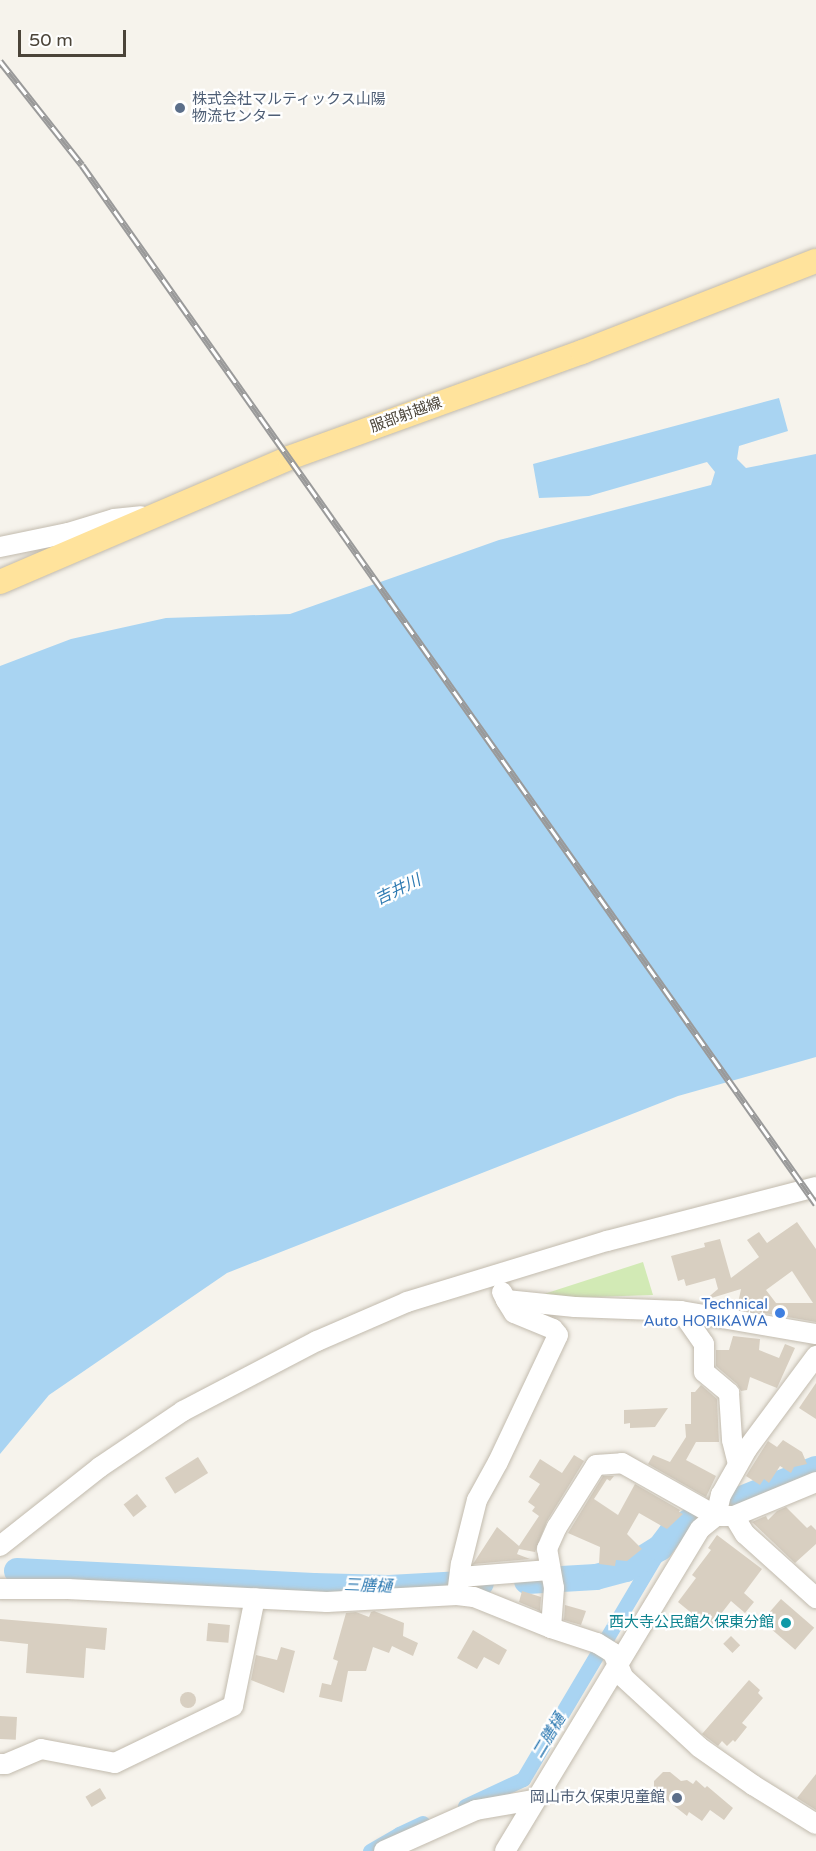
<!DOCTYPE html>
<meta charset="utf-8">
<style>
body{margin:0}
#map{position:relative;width:816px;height:1851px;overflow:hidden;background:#f6f3ec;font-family:"Varela Round","Noto Sans JP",sans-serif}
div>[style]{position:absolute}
.green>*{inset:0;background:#d2eab5}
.water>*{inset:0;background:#a9d4f2}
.canal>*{height:15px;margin:-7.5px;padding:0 7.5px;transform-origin:7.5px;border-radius:7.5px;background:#a9d4f2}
.river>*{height:26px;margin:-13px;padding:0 13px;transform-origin:13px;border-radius:13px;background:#a9d4f2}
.building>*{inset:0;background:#d8cfc1;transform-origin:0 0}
.round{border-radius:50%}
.roads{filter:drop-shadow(0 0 2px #c2bbae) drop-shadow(0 0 2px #c2bbae)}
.minor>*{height:20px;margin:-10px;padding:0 10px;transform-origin:10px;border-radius:10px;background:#fff}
.major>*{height:24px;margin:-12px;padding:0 12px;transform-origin:12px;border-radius:12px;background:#ffe39c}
.rail>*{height:7px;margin-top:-3.5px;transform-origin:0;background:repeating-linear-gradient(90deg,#fff 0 14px,#9a9a9a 0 28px);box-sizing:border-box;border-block:2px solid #9a9a9a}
.dots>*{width:16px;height:16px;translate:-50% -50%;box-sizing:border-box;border:3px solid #fff;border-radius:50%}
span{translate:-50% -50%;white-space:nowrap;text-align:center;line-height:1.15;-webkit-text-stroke:4.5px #fff;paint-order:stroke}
.service-label{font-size:15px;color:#4e5e75}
.left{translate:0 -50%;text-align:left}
.right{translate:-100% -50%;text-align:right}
.street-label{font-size:15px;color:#4b4439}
.shop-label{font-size:15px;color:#366cbe}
.culture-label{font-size:15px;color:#0d838f}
.water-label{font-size:16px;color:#2e7ab2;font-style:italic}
.scale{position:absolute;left:18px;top:30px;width:108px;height:27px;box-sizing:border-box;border:3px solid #4b4439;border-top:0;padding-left:8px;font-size:18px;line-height:21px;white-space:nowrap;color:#4b4439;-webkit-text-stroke:4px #fff;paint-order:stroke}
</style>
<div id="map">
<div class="green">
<div style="clip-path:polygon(643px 1262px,653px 1295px,564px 1298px,544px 1294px)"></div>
</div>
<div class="water">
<div style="clip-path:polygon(779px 398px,788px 431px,739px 446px,737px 459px,746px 468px,816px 454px,816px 1057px,678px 1096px,227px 1273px,49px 1395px,0 1454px,0 666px,71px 639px,166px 618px,290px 614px,499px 540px,711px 485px,715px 472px,707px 462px,589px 496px,539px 498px,533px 464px)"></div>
</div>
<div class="canal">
<div style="left:465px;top:1806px;width:64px;rotate:-25deg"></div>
<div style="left:523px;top:1779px;width:269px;rotate:-59.3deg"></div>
<div style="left:370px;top:1851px;width:34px;rotate:-30deg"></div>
<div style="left:399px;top:1834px;width:26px;rotate:-25deg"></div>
</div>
<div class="river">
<div style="left:741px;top:1499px;width:81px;rotate:-21.8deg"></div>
<div style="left:17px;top:1571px;width:297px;rotate:2.9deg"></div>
<div style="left:314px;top:1586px;width:75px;rotate:1.5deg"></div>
<div style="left:389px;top:1588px;width:92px;rotate:-3.1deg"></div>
<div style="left:527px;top:1581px;width:69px;rotate:-3.3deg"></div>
<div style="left:596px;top:1577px;width:31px;rotate:-15deg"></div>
<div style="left:626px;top:1569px;width:40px;rotate:-32deg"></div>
<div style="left:660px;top:1548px;width:20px;rotate:-53deg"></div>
<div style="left:672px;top:1532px;width:33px;rotate:-31deg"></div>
</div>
<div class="building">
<div style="clip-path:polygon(evenodd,797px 1222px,816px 1249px,816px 1322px,737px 1308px,741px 1289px,705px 1300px,718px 1289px,715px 1278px,686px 1286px,684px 1279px,678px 1281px,671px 1256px,705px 1247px,704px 1243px,720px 1239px,731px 1278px,759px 1257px,747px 1240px,759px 1232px,767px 1243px,797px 1222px,792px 1271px,813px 1303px,776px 1303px,766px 1290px,792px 1271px)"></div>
<div style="clip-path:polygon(733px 1336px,760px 1339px,759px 1350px,779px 1358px,785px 1344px,795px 1348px,777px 1388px,750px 1377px,747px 1390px,741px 1391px,737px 1384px,716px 1366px,716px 1350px,729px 1350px)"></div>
<div style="clip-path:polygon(816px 1383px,816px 1419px,799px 1408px)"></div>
<div style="clip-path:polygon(701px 1385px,717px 1399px,719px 1442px,696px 1442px,686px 1460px,716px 1476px,706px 1497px,648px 1464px,653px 1455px,670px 1462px,686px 1437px,685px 1424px,691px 1424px,691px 1392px,695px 1392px)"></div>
<div style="clip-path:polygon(668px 1408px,655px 1427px,630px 1428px,630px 1423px,624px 1424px,624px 1410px)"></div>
<div style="clip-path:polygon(783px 1440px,802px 1452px,807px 1464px,794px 1467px,791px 1473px,780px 1466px,769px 1483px,764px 1479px,760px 1485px,746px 1476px,768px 1441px,777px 1447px)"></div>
<div style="clip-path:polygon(574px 1455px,584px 1461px,547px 1521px,535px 1552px,519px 1549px,517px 1554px,530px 1559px,473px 1564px,497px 1527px,519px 1546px,539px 1516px,532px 1511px,535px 1507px,528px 1502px,540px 1484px,529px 1477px,540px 1459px,562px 1473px)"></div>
<div style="left:198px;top:1457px;width:19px;height:39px;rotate:58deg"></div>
<div style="clip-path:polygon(603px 1476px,614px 1476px,610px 1481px,607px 1479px,594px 1499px,618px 1515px,635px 1484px,680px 1510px,679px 1512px,683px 1514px,667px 1529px,639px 1513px,627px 1534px,642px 1549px,627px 1561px,616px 1560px,615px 1566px,599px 1564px,600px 1547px,568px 1533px)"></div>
<div style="left:137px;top:1494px;width:16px;height:17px;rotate:52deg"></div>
<div style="clip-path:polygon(786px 1507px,807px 1528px,811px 1525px,816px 1530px,816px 1544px,795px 1563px,752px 1522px,766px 1516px,768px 1520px,777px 1511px)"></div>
<div style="clip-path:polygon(717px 1535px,762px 1569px,744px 1593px,754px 1602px,745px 1613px,731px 1601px,710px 1628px,678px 1602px,696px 1578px,692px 1575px,711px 1550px,708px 1548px)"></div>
<div style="clip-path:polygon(522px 1591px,541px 1597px,540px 1611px,519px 1602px)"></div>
<div style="left:781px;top:1599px;width:44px;height:29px;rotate:41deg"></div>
<div style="clip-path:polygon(565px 1605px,586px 1611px,581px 1625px,564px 1620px)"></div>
<div style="clip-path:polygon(374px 1611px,404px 1623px,403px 1636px,418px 1643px,413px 1656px,392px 1646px,389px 1653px,373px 1647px,366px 1671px,348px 1671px,342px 1702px,319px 1697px,322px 1683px,331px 1685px,338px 1661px,333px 1659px,346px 1613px,356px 1612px,369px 1617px,371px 1612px)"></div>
<div style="clip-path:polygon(0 1619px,107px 1628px,105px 1650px,86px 1648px,84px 1678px,26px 1673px,28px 1644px,0 1641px)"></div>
<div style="left:208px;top:1623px;width:22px;height:18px;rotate:5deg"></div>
<div style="clip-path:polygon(473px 1630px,507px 1650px,499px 1665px,484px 1657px,477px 1669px,457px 1658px)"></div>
<div style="left:731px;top:1636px;width:13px;height:11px;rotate:45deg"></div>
<div style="clip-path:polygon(281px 1647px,295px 1651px,284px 1693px,251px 1680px,256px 1655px,277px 1660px)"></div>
<div style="clip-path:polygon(749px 1680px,760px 1690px,758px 1693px,763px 1698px,742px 1723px,747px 1727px,735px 1742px,733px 1740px,727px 1746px,722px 1741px,718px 1746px,702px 1734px)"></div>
<div class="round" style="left:180px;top:1692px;width:16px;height:16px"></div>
<div style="left:0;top:1716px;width:17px;height:23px;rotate:3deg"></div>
<div style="clip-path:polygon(663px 1772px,670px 1772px,681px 1781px,687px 1780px,693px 1784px,696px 1780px,705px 1788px,707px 1786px,733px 1808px,724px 1820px,710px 1810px,702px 1821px,689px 1812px,687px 1816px,654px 1790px,654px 1781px)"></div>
<div style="clip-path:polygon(816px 1774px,816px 1810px,797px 1798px)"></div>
<div style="left:100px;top:1788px;width:12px;height:17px;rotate:59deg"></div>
</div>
<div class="roads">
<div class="minor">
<div style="left:0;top:547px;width:69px;rotate:-11.6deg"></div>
<div style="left:68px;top:533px;width:48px;rotate:-16.9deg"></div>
<div style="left:114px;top:519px;width:27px;rotate:-6deg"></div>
<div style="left:502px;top:1292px;width:9px;rotate:63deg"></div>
<div style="left:506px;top:1300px;width:69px;rotate:5.8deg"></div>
<div style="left:575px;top:1307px;width:106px;rotate:2.2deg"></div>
<div style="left:681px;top:1311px;width:137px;rotate:9.7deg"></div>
<div style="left:681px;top:1311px;width:40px;rotate:55.1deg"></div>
<div style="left:704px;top:1344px;width:28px;rotate:90deg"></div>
<div style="left:704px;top:1372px;width:33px;rotate:40deg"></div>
<div style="left:729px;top:1393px;width:47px;rotate:86.3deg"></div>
<div style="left:732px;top:1440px;width:25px;rotate:76deg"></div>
<div style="left:734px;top:1516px;width:21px;rotate:59deg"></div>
<div style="left:745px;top:1534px;width:96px;rotate:42deg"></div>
<div style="left:0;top:1546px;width:127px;rotate:-38.3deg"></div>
<div style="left:100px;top:1467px;width:100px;rotate:-34deg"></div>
<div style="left:183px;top:1411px;width:151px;rotate:-27.6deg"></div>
<div style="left:317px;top:1341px;width:98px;rotate:-23.4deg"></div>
<div style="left:407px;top:1302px;width:209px;rotate:-17deg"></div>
<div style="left:607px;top:1241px;width:216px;rotate:-14.5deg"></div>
<div style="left:461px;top:1577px;width:88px;rotate:-4.5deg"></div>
<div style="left:0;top:1589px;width:68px"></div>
<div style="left:68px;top:1589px;width:259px;rotate:2.9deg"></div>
<div style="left:327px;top:1602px;width:130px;rotate:-3.1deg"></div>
<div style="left:457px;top:1595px;width:17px;rotate:7deg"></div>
<div style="left:474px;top:1597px;width:83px;rotate:21.9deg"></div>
<div style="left:551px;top:1628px;width:48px;rotate:18.1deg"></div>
<div style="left:597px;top:1643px;width:19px;rotate:32deg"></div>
<div style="left:613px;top:1653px;width:26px;rotate:67deg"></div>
<div style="left:623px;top:1677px;width:103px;rotate:42.6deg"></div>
<div style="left:699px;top:1747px;width:66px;rotate:35.1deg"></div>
<div style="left:753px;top:1785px;width:74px;rotate:31.8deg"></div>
<div style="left:457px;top:1595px;width:31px;rotate:-83deg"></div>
<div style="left:461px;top:1564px;width:66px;rotate:-76deg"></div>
<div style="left:477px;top:1500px;width:43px;rotate:-61.1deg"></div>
<div style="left:498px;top:1462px;width:140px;rotate:-64.7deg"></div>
<div style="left:558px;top:1335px;width:8px;rotate:-130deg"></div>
<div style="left:553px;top:1329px;width:42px;rotate:-157.7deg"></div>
<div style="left:514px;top:1313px;width:15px;rotate:-122deg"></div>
<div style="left:551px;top:1628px;width:40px;rotate:-85.7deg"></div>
<div style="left:554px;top:1588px;width:40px;rotate:-100deg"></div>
<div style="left:547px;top:1549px;width:24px;rotate:-66deg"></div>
<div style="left:557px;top:1527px;width:73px;rotate:-57.8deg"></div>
<div style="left:596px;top:1465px;width:26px;rotate:-4deg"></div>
<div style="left:622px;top:1463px;width:108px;rotate:29.4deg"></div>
<div style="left:716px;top:1516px;width:18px"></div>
<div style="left:734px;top:1516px;width:89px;rotate:-22.5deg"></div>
<div style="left:0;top:1764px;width:6px"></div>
<div style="left:6px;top:1764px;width:38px;rotate:-23deg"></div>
<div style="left:41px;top:1749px;width:75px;rotate:10.7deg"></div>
<div style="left:115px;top:1763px;width:131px;rotate:-25.8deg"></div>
<div style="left:233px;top:1706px;width:110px;rotate:-78.5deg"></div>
<div style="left:384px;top:1851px;width:101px;rotate:-24deg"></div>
<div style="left:476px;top:1810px;width:59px;rotate:-9.8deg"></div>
<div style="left:505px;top:1851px;width:376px;rotate:-58.8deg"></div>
<div style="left:700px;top:1529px;width:21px;rotate:-39deg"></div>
<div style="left:716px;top:1516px;width:22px;rotate:-77deg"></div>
<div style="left:721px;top:1495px;width:53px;rotate:-60.5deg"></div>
<div style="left:747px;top:1449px;width:116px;rotate:-53.4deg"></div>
</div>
<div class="major">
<div style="left:0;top:582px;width:314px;rotate:-23.2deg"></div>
<div style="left:289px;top:458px;width:312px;rotate:-19.9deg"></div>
<div style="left:582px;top:352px;width:251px;rotate:-21.3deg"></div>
</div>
</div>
<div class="rail">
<div style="left:0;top:61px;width:132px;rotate:51.7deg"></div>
<div style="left:82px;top:165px;width:1272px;rotate:54.76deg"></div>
</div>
<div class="dots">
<div style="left:180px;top:108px;background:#5c6f8a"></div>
<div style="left:780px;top:1313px;background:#3f7fe0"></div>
<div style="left:786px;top:1623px;background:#0f9aa8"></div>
<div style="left:677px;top:1798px;background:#5c6f8a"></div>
</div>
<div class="service-label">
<span class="left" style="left:192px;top:108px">株式会社マルティックス山陽<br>物流センター</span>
<span class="right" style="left:665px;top:1798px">岡山市久保東児童館</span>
</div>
<div class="street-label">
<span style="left:406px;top:415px;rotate:-20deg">服部射越線</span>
</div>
<div class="shop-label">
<span class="right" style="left:768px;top:1313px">Technical<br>Auto HORIKAWA</span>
</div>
<div class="culture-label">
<span class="right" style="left:774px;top:1623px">西大寺公民館久保東分館</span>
</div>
<div class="water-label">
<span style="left:398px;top:890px;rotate:-26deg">吉井川</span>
<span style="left:368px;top:1586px;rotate:2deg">三膳樋</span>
<span style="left:549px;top:1736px;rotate:-59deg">二膳樋</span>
</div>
<div class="scale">50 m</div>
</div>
